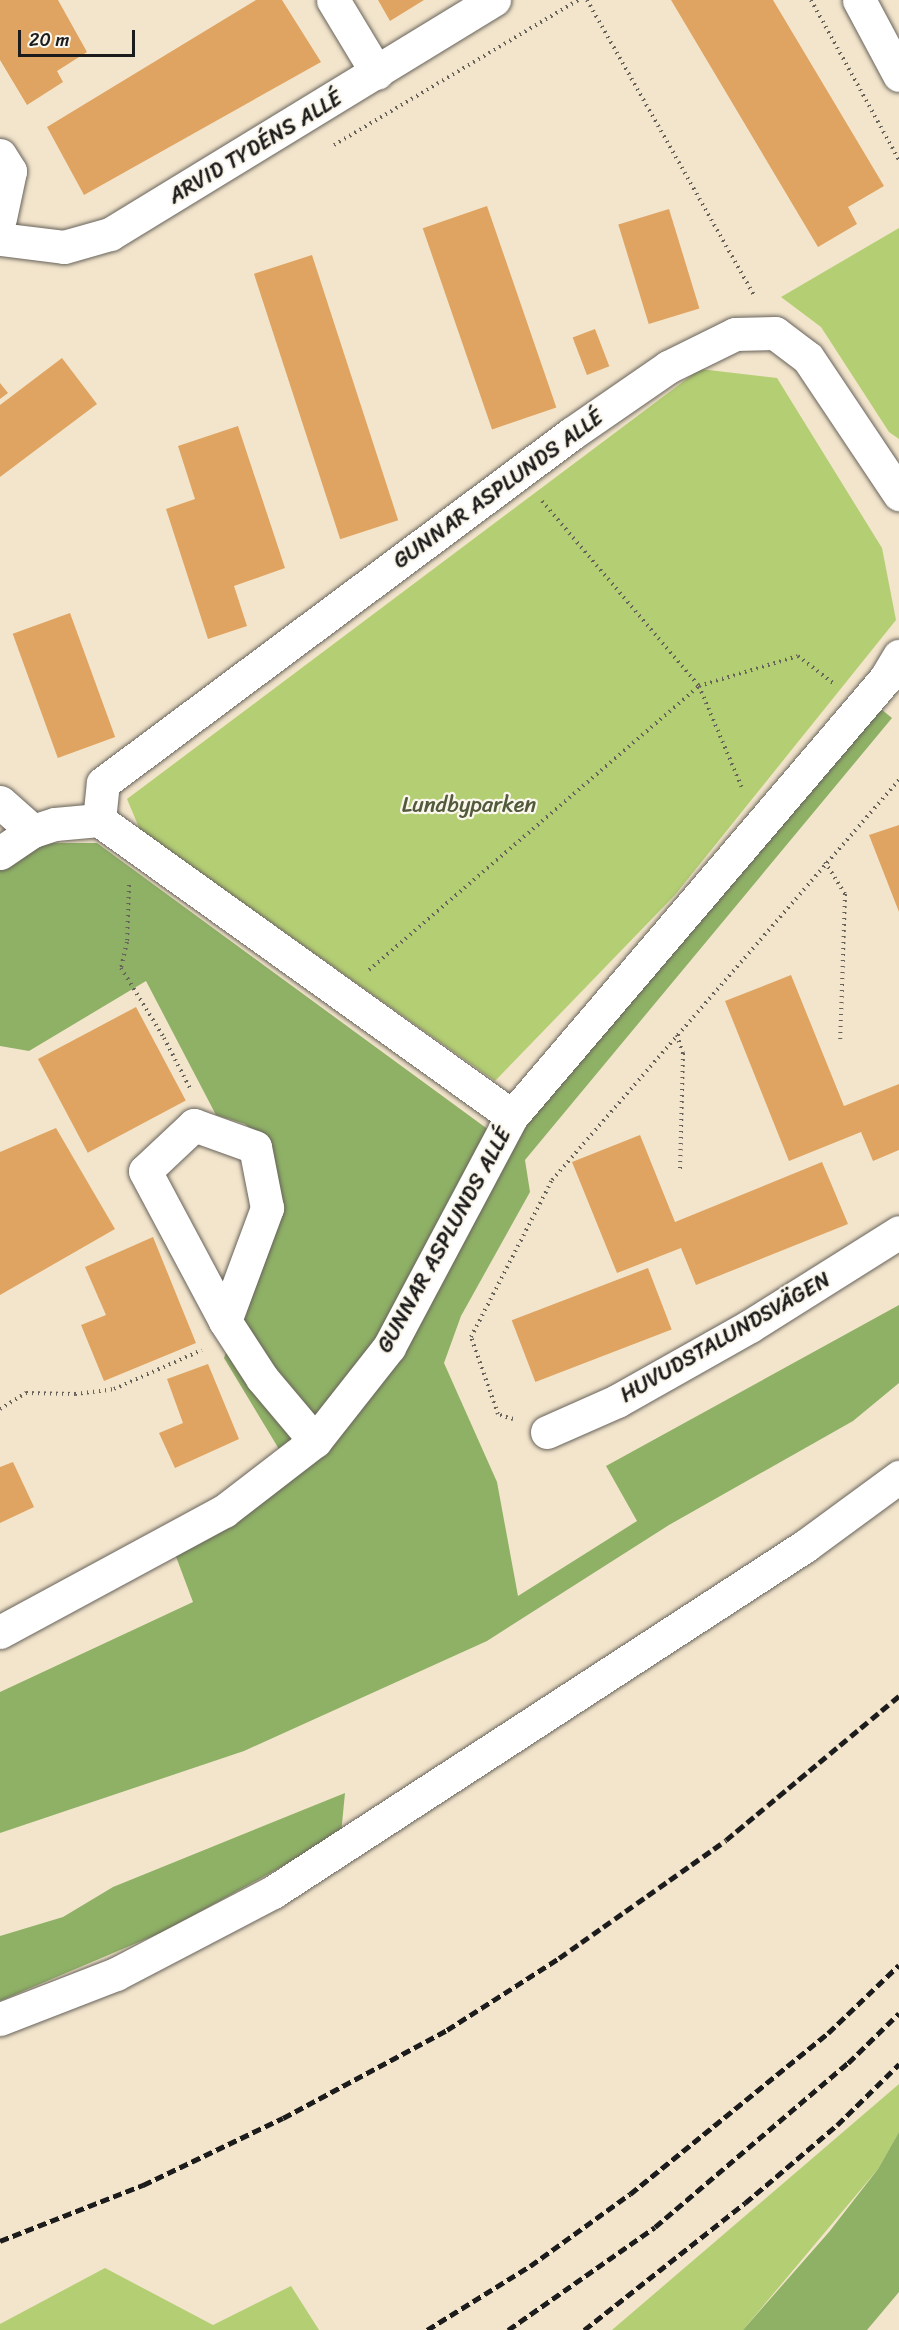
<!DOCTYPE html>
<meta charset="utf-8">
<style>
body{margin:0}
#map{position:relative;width:899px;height:2330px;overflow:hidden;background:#f3e5cc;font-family:Sriracha,sans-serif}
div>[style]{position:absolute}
.green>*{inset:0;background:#b4ce74}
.forest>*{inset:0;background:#8fb166}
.building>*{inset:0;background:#dfa461;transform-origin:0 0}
.path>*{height:4px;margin-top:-2px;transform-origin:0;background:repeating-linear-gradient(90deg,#67625a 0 1.5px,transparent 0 6px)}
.roads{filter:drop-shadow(0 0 2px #67625a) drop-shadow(0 0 2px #67625a)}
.minor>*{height:33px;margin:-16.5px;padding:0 16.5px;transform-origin:16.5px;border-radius:16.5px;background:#fff}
.rail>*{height:4.5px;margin-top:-2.25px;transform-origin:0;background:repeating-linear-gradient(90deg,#1c1c1c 0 9px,transparent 0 13.5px)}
span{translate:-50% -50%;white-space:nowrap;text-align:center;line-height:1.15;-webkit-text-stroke:4.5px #fbf7ec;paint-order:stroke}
.street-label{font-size:22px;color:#1c1c1c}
.park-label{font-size:22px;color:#515a3b}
.scale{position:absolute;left:18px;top:30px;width:117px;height:27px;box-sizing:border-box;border:3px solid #1c1c1c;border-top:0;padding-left:8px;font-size:18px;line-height:21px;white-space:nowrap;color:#1c1c1c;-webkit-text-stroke:4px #fbf7ec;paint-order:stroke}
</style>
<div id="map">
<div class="green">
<div style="clip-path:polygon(899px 228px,899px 439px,889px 432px,821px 327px,781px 297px)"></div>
<div style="clip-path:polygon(700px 369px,777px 378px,882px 548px,896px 620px,675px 895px,495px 1081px,140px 830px,127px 799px)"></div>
<div style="clip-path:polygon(899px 2084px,899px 2132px,878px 2169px,743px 2330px,612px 2330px)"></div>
<div style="clip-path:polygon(105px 2268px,213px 2325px,291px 2286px,319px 2330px,0 2330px,0 2324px)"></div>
</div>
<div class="forest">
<div style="clip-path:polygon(876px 705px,892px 718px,525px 1160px,530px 1192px,461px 1316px,444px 1363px,497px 1482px,518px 1596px,637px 1521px,606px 1466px,899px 1305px,899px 1383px,853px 1421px,669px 1525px,487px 1641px,244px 1751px,0 1833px,0 1692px,193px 1602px,175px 1554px,294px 1474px,224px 1358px,280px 1207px,269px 1146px,245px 1124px,216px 1115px,146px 981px,29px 1051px,0 1046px,0 867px,19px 843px,97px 843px,508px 1144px)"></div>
<div style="clip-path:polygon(345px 1793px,341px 1834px,165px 1931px,0 2001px,0 1936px,63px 1917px,113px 1887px)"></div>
<div style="clip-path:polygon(899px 2132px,899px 2292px,867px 2330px,743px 2330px,829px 2232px,878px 2169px)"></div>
</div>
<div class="building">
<div style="clip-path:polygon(0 0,58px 0,87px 52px,57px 71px,63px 82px,27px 105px,0 60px)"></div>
<div style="clip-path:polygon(256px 0,282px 0,321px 62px,84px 195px,47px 127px)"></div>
<div style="clip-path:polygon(378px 0,424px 0,390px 21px)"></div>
<div style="clip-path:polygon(671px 0,773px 0,884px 186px,848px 207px,857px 224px,818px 247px)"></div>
<div style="left:487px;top:206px;width:213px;height:68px;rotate:71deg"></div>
<div style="left:669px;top:209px;width:104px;height:53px;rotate:73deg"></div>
<div style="left:312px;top:255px;width:279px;height:61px;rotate:72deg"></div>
<div style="left:595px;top:329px;width:40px;height:24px;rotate:69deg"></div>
<div style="clip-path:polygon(62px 358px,97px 404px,0 477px,0 405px)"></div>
<div style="clip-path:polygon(0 383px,8px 393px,0 399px)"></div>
<div style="clip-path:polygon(238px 426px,285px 568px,234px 586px,247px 626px,208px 639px,166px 509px,195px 499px,178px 446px)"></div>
<div style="left:70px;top:613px;width:132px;height:61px;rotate:70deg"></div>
<div style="clip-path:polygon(899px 825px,899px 912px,869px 835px)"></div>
<div style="clip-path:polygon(791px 975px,844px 1106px,899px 1084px,899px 1150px,873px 1161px,861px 1132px,789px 1161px,725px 1001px)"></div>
<div style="left:136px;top:1007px;width:106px;height:111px;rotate:62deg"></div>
<div style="clip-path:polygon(56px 1128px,115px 1229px,0 1295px,0 1152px)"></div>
<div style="clip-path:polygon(640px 1135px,675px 1222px,822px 1162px,848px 1224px,696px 1285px,681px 1248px,617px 1273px,572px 1162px)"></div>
<div style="clip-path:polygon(153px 1237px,196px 1343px,104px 1381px,81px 1325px,106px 1315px,85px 1267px)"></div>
<div style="left:648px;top:1268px;width:66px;height:146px;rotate:69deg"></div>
<div style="clip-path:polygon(208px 1364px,239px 1439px,175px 1468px,159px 1433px,183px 1423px,167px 1379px)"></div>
<div style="clip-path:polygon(13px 1462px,34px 1507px,0 1523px,0 1467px)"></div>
</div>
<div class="path">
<div style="left:587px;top:0;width:341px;rotate:60.5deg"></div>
<div style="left:811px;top:0;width:183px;rotate:61.2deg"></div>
<div style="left:334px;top:145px;width:284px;rotate:-30.7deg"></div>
<div style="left:542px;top:501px;width:243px;rotate:49.7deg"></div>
<div style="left:699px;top:686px;width:113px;rotate:67.1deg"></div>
<div style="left:825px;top:862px;width:38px;rotate:58deg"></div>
<div style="left:845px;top:894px;width:147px;rotate:91.9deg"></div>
<div style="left:129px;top:885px;width:57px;rotate:92deg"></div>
<div style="left:127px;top:942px;width:27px;rotate:103deg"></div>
<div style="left:121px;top:968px;width:82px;rotate:58.4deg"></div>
<div style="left:164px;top:1038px;width:59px;rotate:62.6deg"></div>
<div style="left:369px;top:970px;width:435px;rotate:-40.7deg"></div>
<div style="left:699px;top:686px;width:103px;rotate:-16.9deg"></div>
<div style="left:798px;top:656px;width:44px;rotate:37.6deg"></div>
<div style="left:677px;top:1035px;width:19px;rotate:72deg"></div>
<div style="left:683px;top:1053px;width:118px;rotate:91.5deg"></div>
<div style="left:0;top:1409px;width:31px;rotate:-32deg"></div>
<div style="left:26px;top:1393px;width:49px;rotate:1.2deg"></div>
<div style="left:75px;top:1394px;width:39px;rotate:-7deg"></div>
<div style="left:114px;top:1389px;width:96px;rotate:-23.9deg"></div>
<div style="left:513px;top:1419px;width:16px;rotate:-162deg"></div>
<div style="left:498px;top:1414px;width:82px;rotate:-109.3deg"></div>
<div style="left:471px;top:1337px;width:177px;rotate:-62.7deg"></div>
<div style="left:552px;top:1180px;width:530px;rotate:-49.06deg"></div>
</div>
<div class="roads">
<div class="minor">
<div style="left:333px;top:0;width:85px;rotate:58.9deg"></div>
<div style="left:859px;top:0;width:85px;rotate:61.9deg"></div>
<div style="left:0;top:155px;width:19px;rotate:58deg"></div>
<div style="left:10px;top:171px;width:48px;rotate:102deg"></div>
<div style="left:0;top:239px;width:64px;rotate:7.1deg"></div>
<div style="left:64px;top:247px;width:48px;rotate:-15.8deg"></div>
<div style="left:110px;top:234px;width:450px;rotate:-31.4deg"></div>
<div style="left:0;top:802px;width:44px;rotate:41.3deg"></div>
<div style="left:33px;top:831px;width:23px;rotate:-18deg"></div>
<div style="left:55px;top:824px;width:44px;rotate:-5.2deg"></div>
<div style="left:99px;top:820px;width:508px;rotate:35.63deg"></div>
<div style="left:512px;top:1116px;width:575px;rotate:-49.52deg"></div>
<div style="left:885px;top:679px;width:27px;rotate:-59deg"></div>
<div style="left:99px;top:820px;width:37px;rotate:-84deg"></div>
<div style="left:103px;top:783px;width:584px;rotate:-36.71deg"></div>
<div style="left:571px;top:434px;width:118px;rotate:-34.6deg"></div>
<div style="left:668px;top:367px;width:75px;rotate:-26.2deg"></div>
<div style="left:735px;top:334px;width:40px;rotate:-1.4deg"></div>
<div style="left:775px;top:333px;width:41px;rotate:37.1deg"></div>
<div style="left:808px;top:358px;width:164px;rotate:56.2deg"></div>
<div style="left:0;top:853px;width:40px;rotate:-34deg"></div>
<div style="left:225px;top:1321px;width:121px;rotate:-69.6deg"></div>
<div style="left:267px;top:1208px;width:62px;rotate:-101.1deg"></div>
<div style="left:255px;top:1147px;width:65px;rotate:-160.2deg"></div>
<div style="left:194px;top:1125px;width:67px;rotate:136.8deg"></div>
<div style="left:145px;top:1171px;width:170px;rotate:61.9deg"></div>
<div style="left:225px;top:1321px;width:68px;rotate:57deg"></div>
<div style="left:262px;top:1378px;width:82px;rotate:49.9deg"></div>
<div style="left:547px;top:1432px;width:77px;rotate:-23.9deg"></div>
<div style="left:617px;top:1401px;width:153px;rotate:-29.4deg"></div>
<div style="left:750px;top:1326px;width:176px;rotate:-32.2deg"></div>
<div style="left:0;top:1632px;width:255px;rotate:-28.4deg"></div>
<div style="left:224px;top:1511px;width:115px;rotate:-37.6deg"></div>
<div style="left:315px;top:1441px;width:120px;rotate:-51.8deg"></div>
<div style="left:389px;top:1347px;width:262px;rotate:-62deg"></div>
<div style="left:0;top:2019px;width:124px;rotate:-21.2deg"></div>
<div style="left:116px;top:1974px;width:177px;rotate:-27.6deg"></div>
<div style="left:273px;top:1892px;width:635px;rotate:-33.04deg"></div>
<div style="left:805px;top:1546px;width:117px;rotate:-36.3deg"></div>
</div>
</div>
<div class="rail">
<div style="left:0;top:2241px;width:154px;rotate:-21.4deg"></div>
<div style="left:143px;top:2185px;width:155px;rotate:-25.6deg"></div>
<div style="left:283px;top:2118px;width:186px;rotate:-28.2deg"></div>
<div style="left:447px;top:2030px;width:133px;rotate:-32.7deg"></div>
<div style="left:559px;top:1958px;width:204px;rotate:-35.2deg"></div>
<div style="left:726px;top:1840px;width:225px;rotate:-39.8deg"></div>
<div style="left:427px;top:2330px;width:121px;rotate:-31.9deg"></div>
<div style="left:530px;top:2266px;width:123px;rotate:-35.8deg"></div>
<div style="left:630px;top:2194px;width:255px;rotate:-39.1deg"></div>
<div style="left:828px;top:2033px;width:98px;rotate:-43.8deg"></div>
<div style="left:508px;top:2330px;width:179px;rotate:-35deg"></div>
<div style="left:655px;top:2227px;width:253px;rotate:-40.4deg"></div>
<div style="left:848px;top:2063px;width:71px;rotate:-44.4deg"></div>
<div style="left:584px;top:2330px;width:205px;rotate:-38.3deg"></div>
<div style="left:745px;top:2203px;width:121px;rotate:-40.3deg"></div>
<div style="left:837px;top:2125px;width:87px;rotate:-44.5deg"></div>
</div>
<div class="street-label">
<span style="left:255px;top:147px;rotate:-31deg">ARVID TYDÉNS ALLÉ</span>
<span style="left:498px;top:489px;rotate:-36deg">GUNNAR ASPLUNDS ALLÉ</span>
<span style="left:444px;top:1240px;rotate:-61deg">GUNNAR ASPLUNDS ALLÉ</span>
<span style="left:725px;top:1337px;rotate:-30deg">HUVUDSTALUNDSVÄGEN</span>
</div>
<div class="park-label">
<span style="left:469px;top:805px">Lundbyparken</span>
</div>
<div class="scale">20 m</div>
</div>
